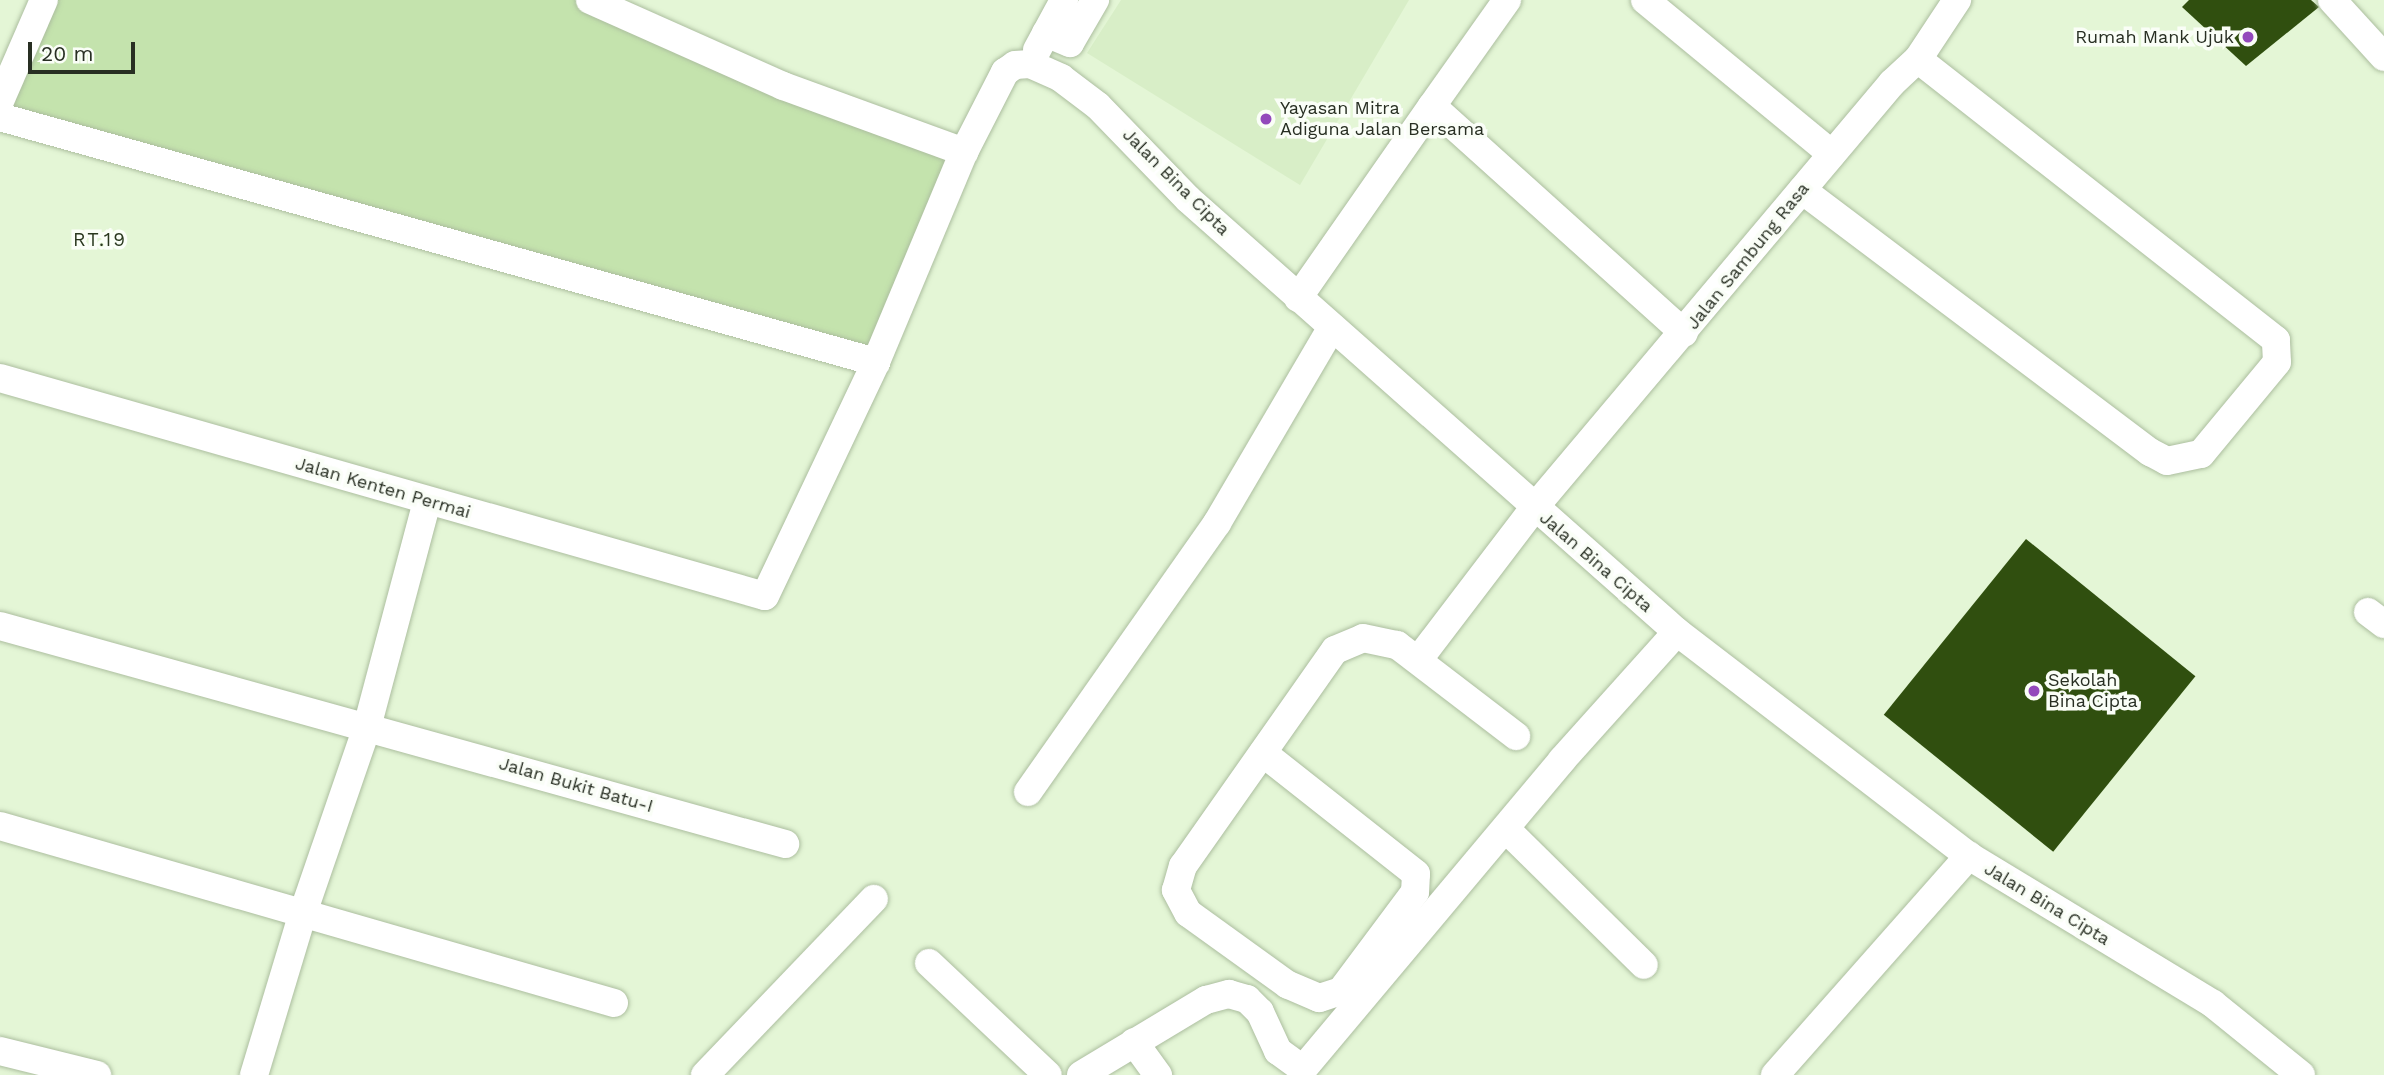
<!DOCTYPE html>
<style>
body{margin:0}
#map{position:relative;width:2384px;height:1075px;overflow:hidden;background:#e4f6d6;font-family:"Work Sans",sans-serif}
div>[style]{position:absolute}
.built>*{inset:0;background:#d8eec7}
.green>*{inset:0;background:#c4e3ad}
.building>*{inset:0;background:#304f0f;transform-origin:0 0}
.roads{filter:drop-shadow(0 0 2px #acbe9f) drop-shadow(0 0 2px #acbe9f)}
.minor>*{height:28px;margin:-14px;padding:0 14px;transform-origin:14px;border-radius:14px;background:#fff}
.dots>*{width:19px;height:19px;translate:-50% -50%;box-sizing:border-box;border:4px solid #fafef7;border-radius:50%}
span{translate:-50% -50%;white-space:nowrap;text-align:center;line-height:1.15;-webkit-text-stroke:7px #fafef7;paint-order:stroke}
.poi-label{font-size:18px;color:#282f23}
.right{translate:-100% -50%;text-align:right}
.left{translate:0 -50%;text-align:left}
.street-label{font-size:18px;color:#282f23}
.neighbourhood-label{font-size:19px;color:#29371e;letter-spacing:2px}
.scale{position:absolute;left:28px;top:42px;width:107px;height:32px;box-sizing:border-box;border:4px solid #282f23;border-top:0;padding-left:9px;font-size:21px;line-height:24px;white-space:nowrap;color:#282f23;-webkit-text-stroke:5px #fafef7;paint-order:stroke}
</style>
<div id="map">
<div class="built">
<div style="clip-path:polygon(1121px 0,1409px 0,1300px 185px,1087px 53px)"></div>
</div>
<div class="green">
<div style="clip-path:polygon(46px 0,575px 0,768px 90px,947px 156px,868px 355px,1px 105px)"></div>
</div>
<div class="building">
<div style="clip-path:polygon(2189px 0,2311px 0,2319px 7px,2246px 66px,2182px 7px)"></div>
<div style="left:2026px;top:539px;width:218px;height:226px;rotate:39deg"></div>
</div>
<div class="roads">
<div class="minor">
<div style="left:590px;top:0;width:211px;rotate:24deg"></div>
<div style="left:783px;top:86px;width:193px;rotate:20deg"></div>
<div style="left:1507px;top:0;width:130px;rotate:125.3deg"></div>
<div style="left:1432px;top:106px;width:339px;rotate:42deg"></div>
<div style="left:1645px;top:0;width:242px;rotate:39.5deg"></div>
<div style="left:2332px;top:0;width:77px;rotate:47.6deg"></div>
<div style="left:1046px;top:33px;width:26px;rotate:23deg"></div>
<div style="left:1070px;top:43px;width:50px;rotate:-59.8deg"></div>
<div style="left:1037px;top:50px;width:57px;rotate:-61.6deg"></div>
<div style="left:0;top:101px;width:110px;rotate:-66.5deg"></div>
<div style="left:0;top:117px;width:910px;rotate:15.63deg"></div>
<div style="left:1802px;top:190px;width:436px;rotate:37deg"></div>
<div style="left:2150px;top:452px;width:19px;rotate:28deg"></div>
<div style="left:2167px;top:461px;width:35px;rotate:-12deg"></div>
<div style="left:2201px;top:454px;width:119px;rotate:-50.4deg"></div>
<div style="left:2277px;top:362px;width:22px;rotate:-93deg"></div>
<div style="left:2276px;top:340px;width:455px;rotate:-141.9deg"></div>
<div style="left:1298px;top:298px;width:234px;rotate:-55.1deg"></div>
<div style="left:0;top:378px;width:795px;rotate:15.91deg"></div>
<div style="left:765px;top:596px;width:259px;rotate:-64.6deg"></div>
<div style="left:876px;top:362px;width:228px;rotate:-67.3deg"></div>
<div style="left:964px;top:152px;width:90px;rotate:-62.9deg"></div>
<div style="left:1005px;top:72px;width:12px;rotate:-35deg"></div>
<div style="left:1015px;top:65px;width:15px;rotate:-4deg"></div>
<div style="left:1030px;top:64px;width:34px;rotate:24deg"></div>
<div style="left:1061px;top:78px;width:46px;rotate:37.1deg"></div>
<div style="left:1098px;top:106px;width:129px;rotate:45.9deg"></div>
<div style="left:1188px;top:199px;width:653px;rotate:41.52deg"></div>
<div style="left:1677px;top:632px;width:368px;rotate:37.5deg"></div>
<div style="left:1969px;top:856px;width:285px;rotate:31.2deg"></div>
<div style="left:2213px;top:1004px;width:113px;rotate:38.9deg"></div>
<div style="left:2368px;top:612px;width:20px;rotate:37deg"></div>
<div style="left:0;top:626px;width:815px;rotate:15.52deg"></div>
<div style="left:1419px;top:659px;width:190px;rotate:-52.7deg"></div>
<div style="left:1534px;top:508px;width:556px;rotate:-49.89deg"></div>
<div style="left:1892px;top:83px;width:35px;rotate:-43deg"></div>
<div style="left:1918px;top:59px;width:71px;rotate:-56.5deg"></div>
<div style="left:1263px;top:753px;width:195px;rotate:38.3deg"></div>
<div style="left:1416px;top:874px;width:18px;rotate:93deg"></div>
<div style="left:1415px;top:892px;width:124px;rotate:126.8deg"></div>
<div style="left:1341px;top:991px;width:23px;rotate:162deg"></div>
<div style="left:1319px;top:998px;width:34px;rotate:-157deg"></div>
<div style="left:1288px;top:985px;width:123px;rotate:-144.2deg"></div>
<div style="left:1188px;top:913px;width:26px;rotate:-118deg"></div>
<div style="left:1176px;top:890px;width:25px;rotate:-74deg"></div>
<div style="left:1183px;top:866px;width:264px;rotate:-54.9deg"></div>
<div style="left:1335px;top:650px;width:30px;rotate:-23deg"></div>
<div style="left:1363px;top:638px;width:35px;rotate:12deg"></div>
<div style="left:1397px;top:645px;width:150px;rotate:37.4deg"></div>
<div style="left:1028px;top:792px;width:329px;rotate:-54.9deg"></div>
<div style="left:1217px;top:523px;width:227px;rotate:-59.6deg"></div>
<div style="left:0;top:826px;width:639px;rotate:16.08deg"></div>
<div style="left:1507px;top:830px;width:192px;rotate:44.6deg"></div>
<div style="left:929px;top:963px;width:163px;rotate:43.3deg"></div>
<div style="left:1134px;top:1042px;width:41px;rotate:54deg"></div>
<div style="left:0;top:1051px;width:100px;rotate:13.9deg"></div>
<div style="left:254px;top:1075px;width:169px;rotate:-73.2deg"></div>
<div style="left:303px;top:913px;width:197px;rotate:-71deg"></div>
<div style="left:367px;top:727px;width:234px;rotate:-75.1deg"></div>
<div style="left:705px;top:1075px;width:244px;rotate:-46.2deg"></div>
<div style="left:1081px;top:1075px;width:146px;rotate:-31deg"></div>
<div style="left:1206px;top:1000px;width:24px;rotate:-15deg"></div>
<div style="left:1229px;top:994px;width:19px;rotate:16deg"></div>
<div style="left:1247px;top:999px;width:18px;rotate:45deg"></div>
<div style="left:1260px;top:1012px;width:43px;rotate:65.2deg"></div>
<div style="left:1278px;top:1051px;width:31px;rotate:36deg"></div>
<div style="left:1303px;top:1069px;width:403px;rotate:-50deg"></div>
<div style="left:1562px;top:760px;width:172px;rotate:-48.1deg"></div>
<div style="left:1775px;top:1075px;width:293px;rotate:-48.5deg"></div>
</div>
</div>
<div class="dots">
<div style="left:2248px;top:37px;background:#9349bb"></div>
<div style="left:1266px;top:119px;background:#9349bb"></div>
<div style="left:2034px;top:691px;background:#9349bb"></div>
</div>
<div class="poi-label">
<span class="right" style="left:2234px;top:37px">Rumah Mank Ujuk</span>
<span class="left" style="left:1280px;top:119px">Yayasan Mitra<br>Adiguna Jalan Bersama</span>
<span class="left" style="left:2048px;top:691px">Sekolah<br>Bina Cipta</span>
</div>
<div class="street-label">
<span style="left:1176px;top:182px;rotate:45deg">Jalan Bina Cipta</span>
<span style="left:1748px;top:256px;rotate:-51deg">Jalan Sambung Rasa</span>
<span style="left:383px;top:488px;rotate:16deg">Jalan Kenten Permai</span>
<span style="left:1596px;top:562px;rotate:41deg">Jalan Bina Cipta</span>
<span style="left:576px;top:785px;rotate:16deg">Jalan Bukit Batu-I</span>
<span style="left:2047px;top:904px;rotate:31deg">Jalan Bina Cipta</span>
</div>
<div class="neighbourhood-label">
<span style="left:100px;top:240px">RT.19</span>
</div>
<div class="scale">20 m</div>
</div>
